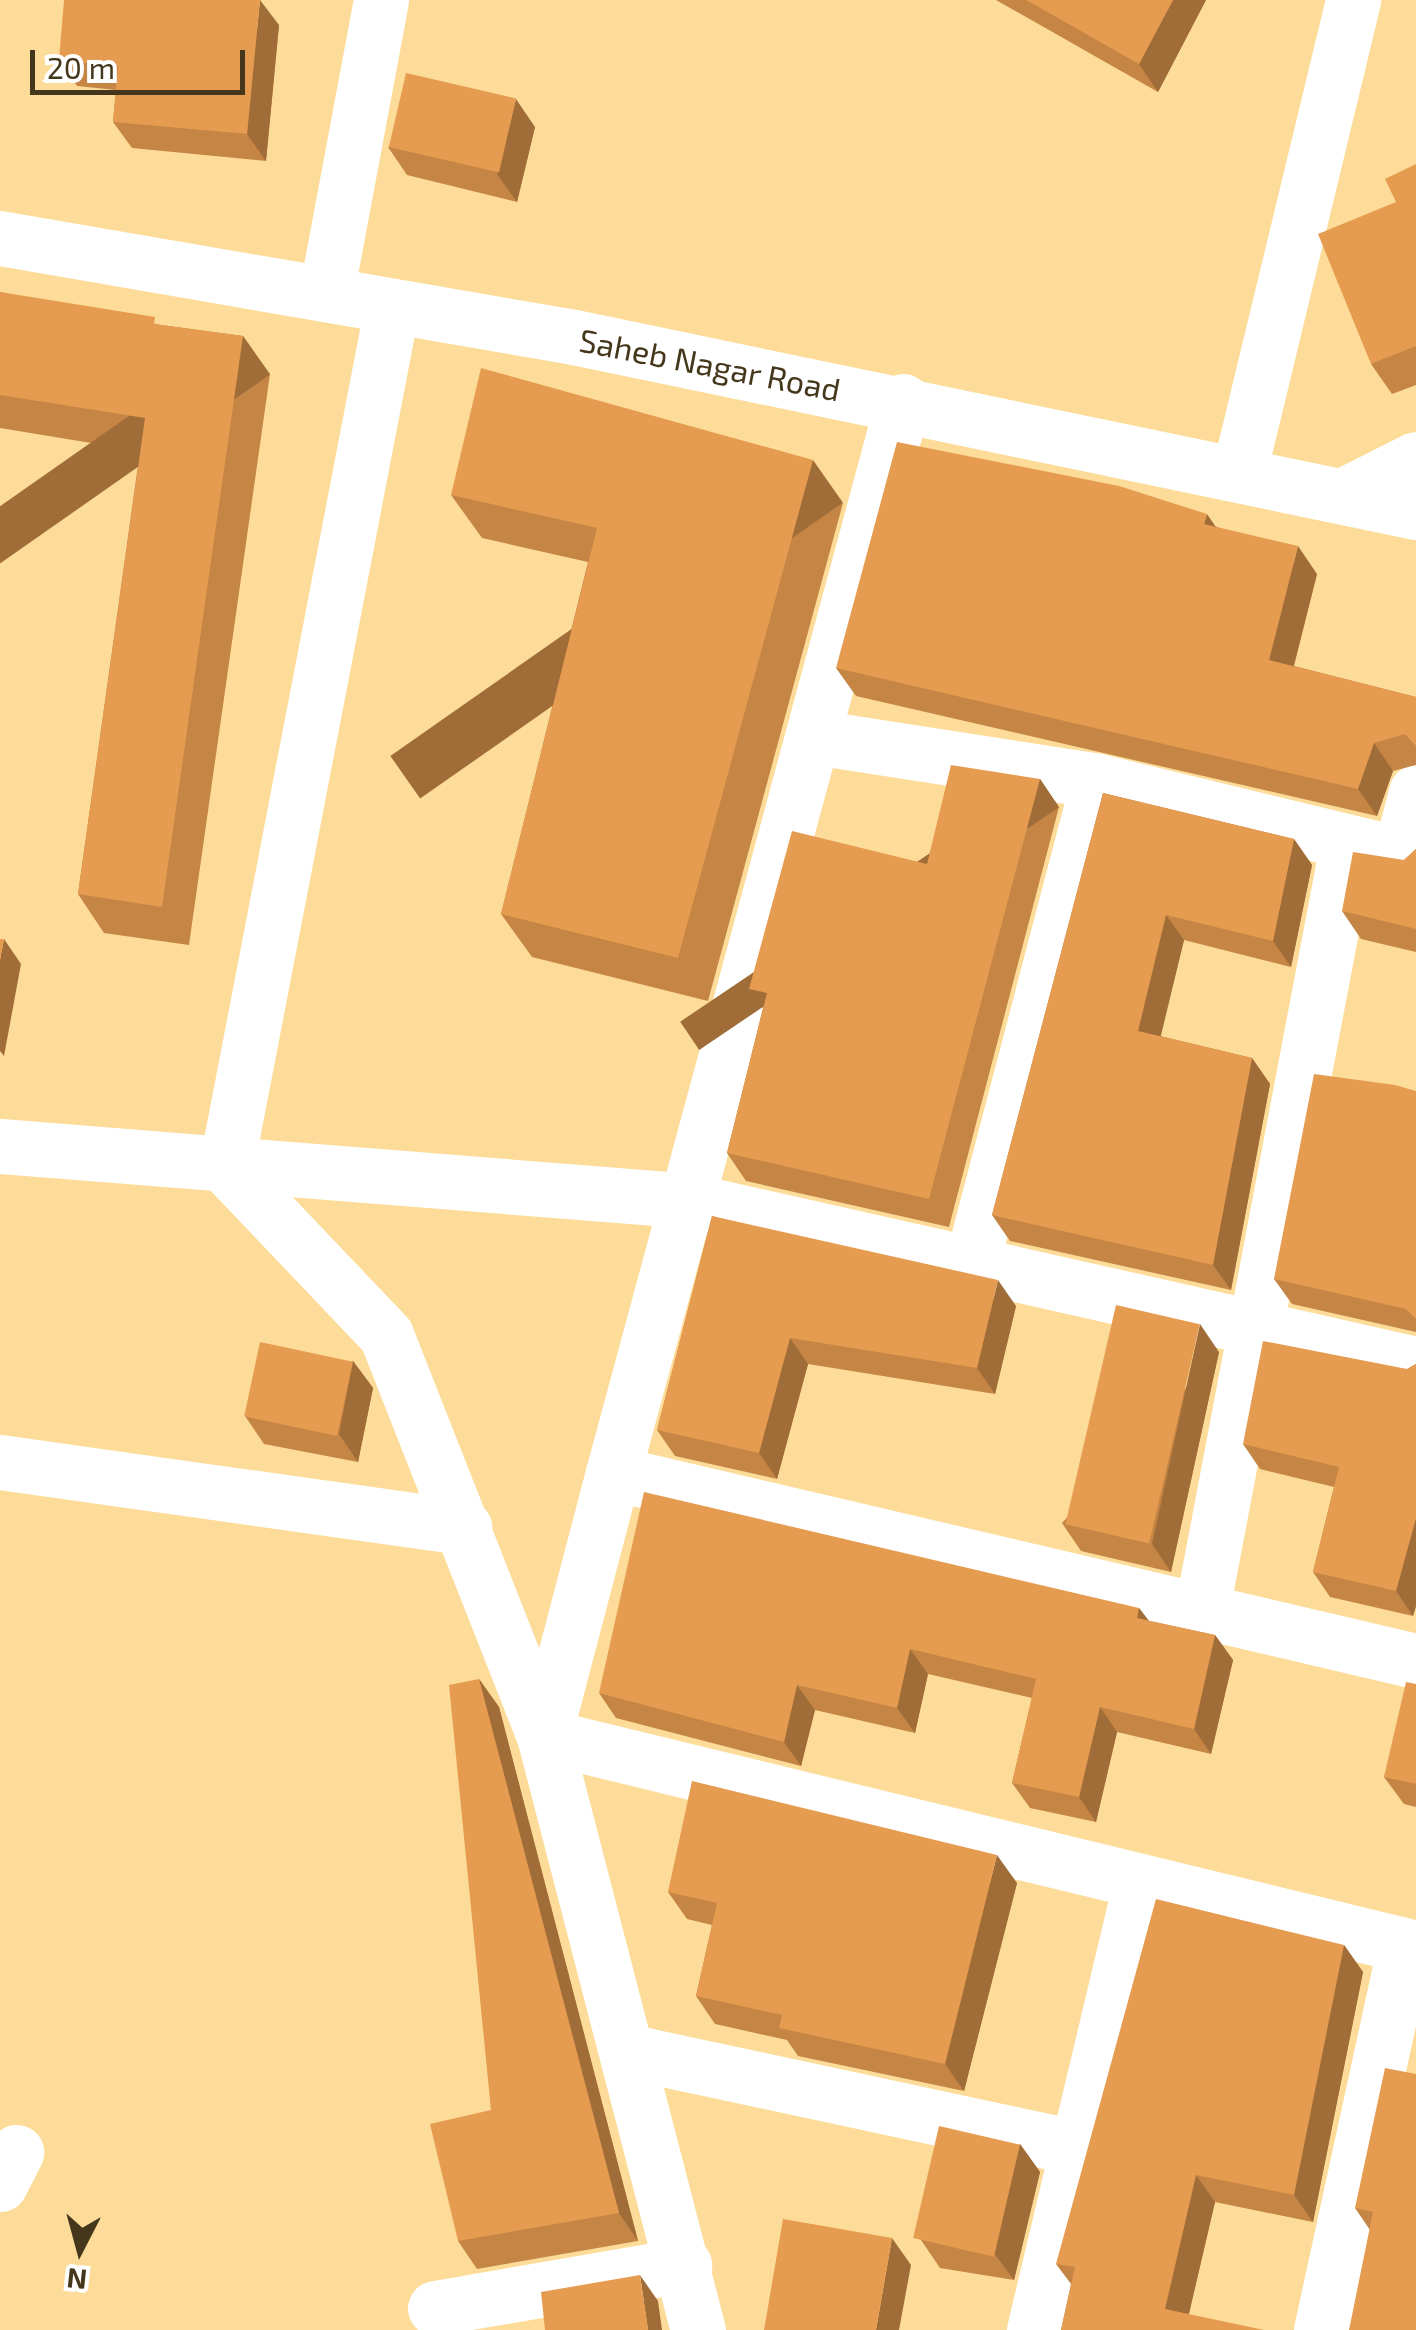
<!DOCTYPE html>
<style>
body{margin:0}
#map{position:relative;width:1416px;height:2330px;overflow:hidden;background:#fddc99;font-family:"Exo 2",sans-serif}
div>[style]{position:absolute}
.minor>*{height:55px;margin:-27.5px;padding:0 27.5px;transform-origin:27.5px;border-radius:27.5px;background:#fff}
.wall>*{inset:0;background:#c58545}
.shaded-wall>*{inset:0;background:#a06c38;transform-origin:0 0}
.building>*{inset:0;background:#e59b50;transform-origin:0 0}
span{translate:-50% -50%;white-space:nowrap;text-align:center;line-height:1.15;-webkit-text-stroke:9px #fff;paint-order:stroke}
.street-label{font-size:32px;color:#44371b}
.north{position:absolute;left:30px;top:2200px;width:100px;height:100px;-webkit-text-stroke:8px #fff;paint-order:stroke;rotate:186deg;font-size:28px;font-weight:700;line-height:40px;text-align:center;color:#44371b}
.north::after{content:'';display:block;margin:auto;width:35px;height:45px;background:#44371b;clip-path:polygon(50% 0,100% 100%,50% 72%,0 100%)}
.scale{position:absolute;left:30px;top:50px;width:215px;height:45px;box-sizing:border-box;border:5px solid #44371b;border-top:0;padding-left:12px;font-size:30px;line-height:35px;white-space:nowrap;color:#44371b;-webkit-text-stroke:8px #fff;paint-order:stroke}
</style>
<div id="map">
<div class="minor">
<div style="left:0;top:238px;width:582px;rotate:9.79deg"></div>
<div style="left:574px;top:337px;width:860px;rotate:11.74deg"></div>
<div style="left:326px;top:294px;width:299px;rotate:-79.4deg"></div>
<div style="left:392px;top:306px;width:877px;rotate:100.91deg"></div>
<div style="left:226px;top:1167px;width:232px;rotate:46.4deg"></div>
<div style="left:386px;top:1335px;width:431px;rotate:68.5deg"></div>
<div style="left:544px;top:1736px;width:897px;rotate:13.66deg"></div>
<div style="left:903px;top:401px;width:1111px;rotate:105.14deg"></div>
<div style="left:613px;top:1473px;width:825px;rotate:13.18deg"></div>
<div style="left:1239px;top:472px;width:486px;rotate:-76.4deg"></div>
<div style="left:1344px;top:495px;width:80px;rotate:-26.6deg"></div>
<div style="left:815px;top:737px;width:286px;rotate:8.8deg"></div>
<div style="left:1098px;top:781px;width:327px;rotate:13.6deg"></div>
<div style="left:1400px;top:854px;width:64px;rotate:-75.5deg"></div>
<div style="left:0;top:1146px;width:694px;rotate:4.54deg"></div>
<div style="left:692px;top:1201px;width:742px;rotate:12.69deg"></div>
<div style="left:972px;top:1262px;width:497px;rotate:-75.3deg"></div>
<div style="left:0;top:1462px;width:469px;rotate:8deg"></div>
<div style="left:613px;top:1473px;width:272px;rotate:104.7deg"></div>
<div style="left:544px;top:1736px;width:614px;rotate:75.47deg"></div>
<div style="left:1201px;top:1614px;width:782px;rotate:-79.24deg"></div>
<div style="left:631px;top:2052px;width:458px;rotate:12.1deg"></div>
<div style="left:0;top:2184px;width:36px;rotate:-63deg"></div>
<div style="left:435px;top:2308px;width:253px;rotate:-9.8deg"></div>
<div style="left:1034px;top:2330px;width:458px;rotate:-76.6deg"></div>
<div style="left:1321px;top:2330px;width:393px;rotate:-77.7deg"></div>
</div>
<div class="wall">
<div style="clip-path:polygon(996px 0,1206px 0,1158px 92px)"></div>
<div style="clip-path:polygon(279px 25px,266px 161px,132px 148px,113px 122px,116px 90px,77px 86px,59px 60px)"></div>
<div style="clip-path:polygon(535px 127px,517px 202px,407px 175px,388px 147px)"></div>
<div style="clip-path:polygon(1416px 164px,1416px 385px,1392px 394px,1371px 364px,1396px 202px)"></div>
<div style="clip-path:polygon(0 292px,161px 325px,243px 336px,270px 374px,189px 945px,104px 933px,78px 894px,140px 451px,0 428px)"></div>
<div style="clip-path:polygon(451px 495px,843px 503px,708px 1001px,532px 957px,501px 914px,588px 562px,482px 538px)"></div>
<div style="clip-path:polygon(1215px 526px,1317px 574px,1294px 666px,1416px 697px,1416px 765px,1393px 771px,1377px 816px,856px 696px,836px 668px)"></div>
<div style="clip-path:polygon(1040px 779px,1059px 807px,949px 1227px,746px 1181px,727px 1153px,763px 1008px,749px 989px,927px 864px)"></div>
<div style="clip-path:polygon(1103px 793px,1294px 839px,1312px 865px,1291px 967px,1184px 940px,1160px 1036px,1252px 1058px,1270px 1084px,1231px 1290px,1010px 1241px,992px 1215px)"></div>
<div style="clip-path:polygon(1416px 849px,1416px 952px,1361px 939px,1342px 911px,1404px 860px)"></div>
<div style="clip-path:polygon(1416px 1091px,1416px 1332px,1292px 1304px,1274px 1279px)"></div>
<div style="clip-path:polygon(712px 1216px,1016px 1306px,995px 1394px,808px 1364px,777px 1479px,675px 1456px,657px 1430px)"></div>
<div style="clip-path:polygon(1219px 1352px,1171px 1572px,1081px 1551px,1062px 1523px)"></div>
<div style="clip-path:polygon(353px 1361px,373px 1388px,358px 1462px,264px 1444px,245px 1416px)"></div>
<div style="clip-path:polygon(1416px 1364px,1416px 1606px,1413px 1616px,1330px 1597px,1313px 1572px,1334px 1487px,1260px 1469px,1243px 1444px,1407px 1369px)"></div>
<div style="clip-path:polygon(1139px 1608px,1149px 1621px,1215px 1635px,1233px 1660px,1211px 1754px,1117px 1732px,1096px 1822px,1030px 1808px,1012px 1783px,1032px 1698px,928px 1674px,915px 1733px,815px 1710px,801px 1766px,616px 1718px,599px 1693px)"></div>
<div style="clip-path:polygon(479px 1679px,499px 1707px,638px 2241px,477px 2269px,458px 2241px,491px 2110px)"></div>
<div style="clip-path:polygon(1416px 1684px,1416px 1807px,1404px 1804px,1384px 1777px)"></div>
<div style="clip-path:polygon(1017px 1883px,964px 2091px,798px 2056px,787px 2040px,715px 2024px,696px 1996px,712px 1925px,687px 1919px,668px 1892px)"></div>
<div style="clip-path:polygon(1344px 1945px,1363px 1972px,1313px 2222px,1215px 2202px,1189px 2314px,1061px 2330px,1071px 2284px,1056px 2264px)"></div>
<div style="clip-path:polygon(1416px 2074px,1370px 2230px,1355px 2208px)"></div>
<div style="clip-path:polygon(1020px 2144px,1040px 2172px,1014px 2280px,940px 2268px,921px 2240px)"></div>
</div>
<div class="shaded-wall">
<div style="clip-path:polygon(260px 0,279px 25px,266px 161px,247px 134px)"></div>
<div style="clip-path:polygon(1173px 0,1206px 0,1158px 92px,1139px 64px)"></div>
<div style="clip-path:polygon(516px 99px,535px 127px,517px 202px,497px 174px)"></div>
<div style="left:243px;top:336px;width:47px;height:577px;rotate:55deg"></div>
<div style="left:813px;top:460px;width:52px;height:516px;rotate:55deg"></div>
<div style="clip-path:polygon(1207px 514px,1226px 542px,1204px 524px)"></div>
<div style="clip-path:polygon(1298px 546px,1317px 574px,1288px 688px,1269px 660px)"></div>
<div style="clip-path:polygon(1374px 743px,1393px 771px,1377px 816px,1358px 789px)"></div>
<div style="left:1040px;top:779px;width:34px;height:434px;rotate:56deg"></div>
<div style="clip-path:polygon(1294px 839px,1312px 865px,1291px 967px,1273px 941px)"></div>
<div style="clip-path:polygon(1166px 915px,1184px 940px,1156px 1056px,1138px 1031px)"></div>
<div style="clip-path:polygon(4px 939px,21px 964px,4px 1056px,0 1051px,0 960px)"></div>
<div style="clip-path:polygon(1252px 1058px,1270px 1084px,1231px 1290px,1213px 1265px)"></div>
<div style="clip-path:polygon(998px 1280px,1016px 1306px,995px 1394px,977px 1368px)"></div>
<div style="clip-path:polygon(1200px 1324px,1219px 1352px,1171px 1572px,1152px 1544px)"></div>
<div style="clip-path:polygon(790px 1338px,808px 1364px,777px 1479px,759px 1453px)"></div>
<div style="clip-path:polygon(353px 1361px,373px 1388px,358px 1462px,339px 1434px)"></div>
<div style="clip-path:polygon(1416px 1518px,1416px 1606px,1413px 1616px,1396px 1591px)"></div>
<div style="clip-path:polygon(1139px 1608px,1157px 1632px,1137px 1618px)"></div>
<div style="clip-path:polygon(1215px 1635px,1233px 1660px,1211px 1754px,1194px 1729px)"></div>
<div style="clip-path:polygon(910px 1649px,928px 1674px,915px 1733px,897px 1708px)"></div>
<div style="clip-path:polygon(479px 1679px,499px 1707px,638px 2241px,619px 2213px)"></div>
<div style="clip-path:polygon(797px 1685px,815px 1710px,801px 1766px,784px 1742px)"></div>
<div style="clip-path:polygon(1100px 1707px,1117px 1732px,1096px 1822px,1079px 1797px)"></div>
<div style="clip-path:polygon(997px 1855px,1017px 1883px,964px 2091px,945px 2064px)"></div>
<div style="clip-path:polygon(1344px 1945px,1363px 1972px,1313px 2222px,1294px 2195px)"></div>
<div style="clip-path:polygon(1020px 2144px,1040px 2172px,1014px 2280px,994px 2253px)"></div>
<div style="clip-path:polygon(1196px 2175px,1215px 2202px,1185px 2330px,1165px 2309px)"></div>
<div style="clip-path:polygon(892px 2238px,911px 2265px,899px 2330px,876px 2330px)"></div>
<div style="clip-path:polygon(640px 2275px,658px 2301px,662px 2330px,648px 2330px)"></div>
</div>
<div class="building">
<div style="clip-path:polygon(64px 0,260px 0,247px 134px,113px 122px,118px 66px,59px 60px)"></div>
<div style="clip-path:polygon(1026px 0,1173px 0,1139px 64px)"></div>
<div style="left:406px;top:73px;width:113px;height:76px;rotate:13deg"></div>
<div style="clip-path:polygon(1416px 164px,1416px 346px,1371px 364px,1318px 234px,1396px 202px,1385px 179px)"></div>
<div style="clip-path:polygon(0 292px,155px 317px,154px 324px,243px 336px,162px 907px,78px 894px,145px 418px,0 395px)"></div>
<div style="clip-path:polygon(481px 368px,813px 460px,678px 958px,501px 914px,597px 528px,451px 495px)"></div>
<div style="clip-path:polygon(897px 442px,1119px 486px,1207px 514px,1204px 524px,1298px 546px,1269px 660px,1416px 697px,1416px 746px,1405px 734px,1374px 743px,1358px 789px,836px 668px)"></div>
<div style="clip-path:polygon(951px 765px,1040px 779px,929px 1199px,727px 1153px,767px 993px,749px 989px,792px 831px,927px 864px)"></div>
<div style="clip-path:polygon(1103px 793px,1294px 839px,1273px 941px,1166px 915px,1138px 1031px,1252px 1058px,1213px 1265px,992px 1215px)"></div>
<div style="clip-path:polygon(1416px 849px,1416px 929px,1342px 911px,1353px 852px,1404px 860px)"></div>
<div style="clip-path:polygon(0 939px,4px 939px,0 960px)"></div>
<div style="clip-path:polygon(1314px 1074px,1395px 1085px,1416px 1091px,1416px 1319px,1406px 1309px,1274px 1279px)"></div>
<div style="clip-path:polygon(712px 1216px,998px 1280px,977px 1368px,790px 1338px,759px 1453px,657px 1430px)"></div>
<div style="left:1116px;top:1305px;width:86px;height:225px;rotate:13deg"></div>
<div style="clip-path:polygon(1263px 1341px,1407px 1369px,1416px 1364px,1416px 1518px,1396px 1591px,1313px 1572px,1339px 1467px,1243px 1444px)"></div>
<div style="left:260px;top:1342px;width:95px;height:76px;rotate:12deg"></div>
<div style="clip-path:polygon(644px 1492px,1139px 1608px,1137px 1618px,1215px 1635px,1194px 1729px,1100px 1707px,1079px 1797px,1012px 1783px,1036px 1679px,910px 1649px,897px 1708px,797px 1685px,784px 1742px,599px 1693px)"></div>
<div style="clip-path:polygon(479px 1679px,619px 2213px,458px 2241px,430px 2124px,491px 2110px,449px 1685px)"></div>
<div style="clip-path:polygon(1406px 1682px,1416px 1684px,1416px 1784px,1384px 1777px)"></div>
<div style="clip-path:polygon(692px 1781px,997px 1855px,945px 2064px,779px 2028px,782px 2015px,696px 1996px,717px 1903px,668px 1892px)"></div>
<div style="clip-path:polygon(1156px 1899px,1344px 1945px,1294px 2195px,1196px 2175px,1165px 2309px,1264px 2330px,1061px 2330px,1075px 2267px,1056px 2264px)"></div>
<div style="clip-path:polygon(1385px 2068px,1416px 2074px,1416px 2330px,1349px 2330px,1373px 2212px,1355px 2208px)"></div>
<div style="left:939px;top:2126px;width:83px;height:115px;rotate:13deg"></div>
<div style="clip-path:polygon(783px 2219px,892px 2238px,876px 2330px,764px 2330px)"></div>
<div style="clip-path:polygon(640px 2275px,648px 2330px,545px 2330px,541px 2292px)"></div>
</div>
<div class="street-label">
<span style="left:710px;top:364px;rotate:11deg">Saheb Nagar Road</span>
</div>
<div class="north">N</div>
<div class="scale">20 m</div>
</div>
